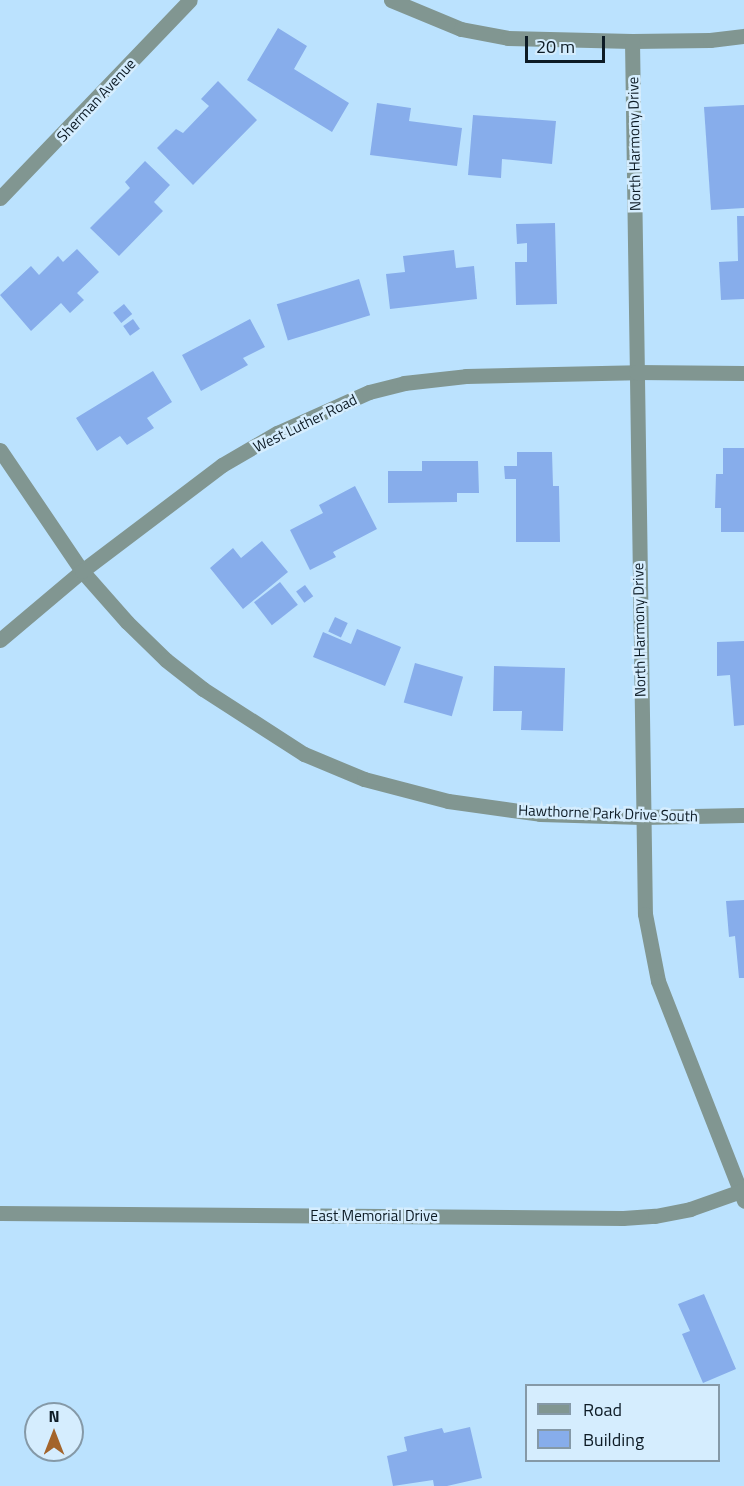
<!DOCTYPE html>
<style>
body{margin:0}
#map{position:relative;width:744px;height:1486px;overflow:hidden;background:#bbe2fe;font-family:"Titillium Web",sans-serif}
div>[style]{position:absolute}
.building>*{inset:0;background:#87adeb;transform-origin:0 0}
.minor>*{height:15px;margin:-7.5px;padding:0 7.5px;transform-origin:7.5px;border-radius:7.5px;background:#819691}
span{translate:-50% -50%;white-space:nowrap;text-align:center;line-height:1.15;-webkit-text-stroke:5px #d5edfe;paint-order:stroke}
.street-label{font-size:15px;color:#0d1b25}
.legend{position:absolute;left:525px;top:1384px;width:195px;height:78px;box-sizing:border-box;background:#d5edfe;border:2px solid #8599a7;margin:0;padding:8px 10px;list-style:none;font-size:18px;color:#0d1b25}
.legend li{display:flex;align-items:center;gap:12px;height:30px}
.legend b{width:30px;border:2px solid #8599a7}
.north{position:absolute;left:24px;top:1402px;width:60px;height:60px;box-sizing:border-box;background:#d5edfe;border:2px solid #8599a7;border-radius:50%;rotate:0deg;font-size:16px;font-weight:700;line-height:24px;text-align:center;color:#0d1b25}
.north::after{content:'';display:block;margin:auto;width:21px;height:27px;background:#a3642b;clip-path:polygon(50% 0,100% 100%,50% 72%,0 100%)}
.scale{position:absolute;left:525px;top:36px;width:80px;height:27px;box-sizing:border-box;border:3px solid #0d1b25;border-top:0;padding-left:8px;font-size:18px;line-height:21px;white-space:nowrap;color:#0d1b25;-webkit-text-stroke:4px #d5edfe;paint-order:stroke}
</style>
<div id="map">
<div class="building">
<div style="clip-path:polygon(278px 28px,307px 46px,294px 69px,349px 103px,332px 132px,247px 80px)"></div>
<div style="clip-path:polygon(218px 81px,257px 120px,193px 185px,157px 148px,176px 129px,183px 133px,209px 106px,201px 99px)"></div>
<div style="clip-path:polygon(377px 103px,411px 108px,409px 121px,462px 128px,457px 166px,370px 155px)"></div>
<div style="clip-path:polygon(744px 105px,744px 208px,711px 210px,704px 107px)"></div>
<div style="clip-path:polygon(473px 115px,556px 121px,552px 164px,502px 159px,501px 178px,468px 175px)"></div>
<div style="clip-path:polygon(145px 161px,170px 185px,154px 202px,163px 211px,119px 256px,90px 228px,130px 188px,125px 182px)"></div>
<div style="clip-path:polygon(737px 216px,744px 216px,744px 299px,721px 300px,719px 262px,738px 261px)"></div>
<div style="clip-path:polygon(555px 223px,557px 304px,516px 305px,515px 262px,527px 262px,527px 243px,517px 244px,516px 224px)"></div>
<div style="clip-path:polygon(77px 249px,99px 272px,77px 293px,84px 300px,70px 313px,61px 303px,31px 331px,0 295px,31px 266px,39px 275px,58px 256px,63px 262px)"></div>
<div style="clip-path:polygon(454px 250px,456px 268px,474px 266px,477px 299px,390px 309px,386px 274px,405px 272px,403px 256px)"></div>
<div style="left:359px;top:279px;width:38px;height:86px;rotate:73deg"></div>
<div style="left:124px;top:304px;width:13px;height:14px;rotate:51deg"></div>
<div style="left:133px;top:319px;width:12px;height:12px;rotate:55deg"></div>
<div style="clip-path:polygon(250px 319px,265px 347px,243px 358px,248px 365px,201px 391px,182px 355px)"></div>
<div style="clip-path:polygon(153px 371px,172px 402px,147px 418px,154px 428px,127px 445px,120px 436px,97px 451px,76px 418px)"></div>
<div style="clip-path:polygon(723px 448px,744px 448px,744px 532px,721px 532px,721px 508px,715px 508px,716px 474px,723px 474px)"></div>
<div style="clip-path:polygon(517px 452px,552px 452px,553px 486px,559px 486px,560px 542px,516px 542px,516px 479px,505px 479px,504px 466px,517px 466px)"></div>
<div style="clip-path:polygon(422px 461px,478px 461px,479px 493px,457px 493px,457px 502px,388px 503px,388px 471px,422px 471px)"></div>
<div style="clip-path:polygon(355px 486px,377px 529px,333px 552px,336px 557px,310px 570px,290px 530px,323px 513px,319px 505px)"></div>
<div style="clip-path:polygon(262px 541px,288px 572px,243px 609px,210px 568px,233px 548px,241px 558px)"></div>
<div style="left:280px;top:582px;width:29px;height:33px;rotate:52deg"></div>
<div style="left:305px;top:585px;width:14px;height:11px;rotate:54deg"></div>
<div style="left:335px;top:617px;width:14px;height:16px;rotate:25deg"></div>
<div style="clip-path:polygon(357px 629px,401px 647px,385px 686px,313px 657px,323px 632px,351px 644px)"></div>
<div style="clip-path:polygon(744px 641px,744px 725px,734px 726px,730px 675px,717px 676px,717px 642px)"></div>
<div style="left:415px;top:663px;width:50px;height:41px;rotate:16deg"></div>
<div style="clip-path:polygon(494px 666px,565px 668px,563px 731px,521px 730px,522px 711px,493px 711px)"></div>
<div style="clip-path:polygon(744px 900px,744px 978px,739px 978px,735px 936px,729px 937px,726px 901px)"></div>
<div style="clip-path:polygon(704px 1294px,736px 1369px,703px 1383px,682px 1334px,690px 1331px,678px 1304px)"></div>
<div style="clip-path:polygon(470px 1427px,482px 1478px,447px 1486px,434px 1486px,433px 1480px,393px 1486px,387px 1456px,407px 1451px,404px 1437px,442px 1428px,444px 1433px)"></div>
</div>
<div class="minor">
<div style="left:391px;top:0;width:76px;rotate:22.5deg"></div>
<div style="left:461px;top:29px;width:48px;rotate:10.8deg"></div>
<div style="left:508px;top:38px;width:124px;rotate:1.4deg"></div>
<div style="left:632px;top:41px;width:78px;rotate:-0.7deg"></div>
<div style="left:710px;top:40px;width:34px;rotate:-7deg"></div>
<div style="left:632px;top:41px;width:873px;rotate:89.15deg"></div>
<div style="left:645px;top:914px;width:68px;rotate:79deg"></div>
<div style="left:658px;top:981px;width:236px;rotate:68.6deg"></div>
<div style="left:0;top:198px;width:274px;rotate:-46.2deg"></div>
<div style="left:0;top:450px;width:146px;rotate:55.9deg"></div>
<div style="left:82px;top:571px;width:68px;rotate:48.6deg"></div>
<div style="left:127px;top:622px;width:54px;rotate:44.3deg"></div>
<div style="left:166px;top:660px;width:47px;rotate:38.1deg"></div>
<div style="left:203px;top:689px;width:120px;rotate:32.8deg"></div>
<div style="left:304px;top:754px;width:65px;rotate:22.6deg"></div>
<div style="left:364px;top:779px;width:87px;rotate:14.7deg"></div>
<div style="left:448px;top:801px;width:93px;rotate:8deg"></div>
<div style="left:540px;top:814px;width:102px;rotate:1.7deg"></div>
<div style="left:642px;top:817px;width:102px;rotate:-1.1deg"></div>
<div style="left:0;top:640px;width:107px;rotate:-40.1deg"></div>
<div style="left:82px;top:571px;width:176px;rotate:-37.1deg"></div>
<div style="left:222px;top:465px;width:64px;rotate:-30.2deg"></div>
<div style="left:277px;top:433px;width:101px;rotate:-24deg"></div>
<div style="left:369px;top:392px;width:36px;rotate:-14deg"></div>
<div style="left:404px;top:383px;width:62px;rotate:-6.4deg"></div>
<div style="left:466px;top:376px;width:170px;rotate:-1.3deg"></div>
<div style="left:636px;top:372px;width:108px;rotate:0.5deg"></div>
<div style="left:0;top:1213px;width:623px;rotate:0.46deg"></div>
<div style="left:623px;top:1218px;width:32px;rotate:-4deg"></div>
<div style="left:655px;top:1216px;width:36px;rotate:-11deg"></div>
<div style="left:690px;top:1209px;width:57px;rotate:-19.4deg"></div>
</div>
<div class="street-label">
<span style="left:96px;top:100px;rotate:-47deg">Sherman Avenue</span>
<span style="left:634px;top:144px;rotate:-91deg">North Harmony Drive</span>
<span style="left:305px;top:423px;rotate:-26deg">West Luther Road</span>
<span style="left:639px;top:630px;rotate:-91deg">North Harmony Drive</span>
<span style="left:608px;top:813px;rotate:2deg">Hawthorne Park Drive South</span>
<span style="left:374px;top:1216px">East Memorial Drive</span>
</div>
<ul class="legend">
<li><b style="height:8px;background:#819691"></b>Road</li>
<li><b style="height:16px;background:#87adeb"></b>Building</li>
</ul>
<div class="north">N</div>
<div class="scale">20 m</div>
</div>
